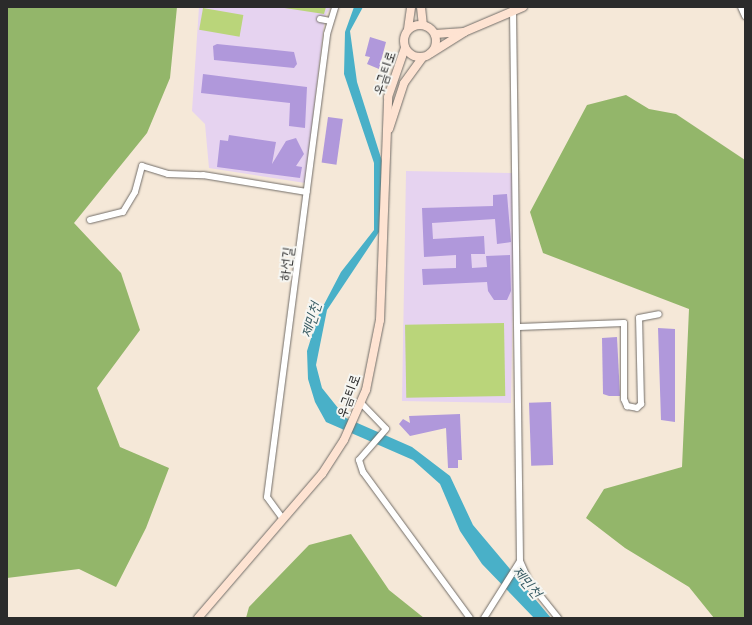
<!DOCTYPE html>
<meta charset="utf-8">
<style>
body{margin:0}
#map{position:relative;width:752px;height:625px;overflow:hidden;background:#f5e8d8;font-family:"Shantell Sans","Poor Story",sans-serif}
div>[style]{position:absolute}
.built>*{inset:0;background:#e6d3f0;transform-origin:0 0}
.green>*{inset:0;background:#bad57a;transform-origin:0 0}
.forest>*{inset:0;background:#93b66a}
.water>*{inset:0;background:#49b0c8}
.building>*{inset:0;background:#b098db;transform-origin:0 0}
.roads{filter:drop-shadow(0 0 1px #726d68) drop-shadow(0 0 1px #726d68)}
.street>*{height:6px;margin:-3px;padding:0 3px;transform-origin:3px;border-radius:3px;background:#fff}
.secondary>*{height:8px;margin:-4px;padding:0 4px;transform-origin:4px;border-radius:4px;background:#fee3d2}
.secondary>.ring{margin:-4px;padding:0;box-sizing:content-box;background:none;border:8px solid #fee3d2;border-radius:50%}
span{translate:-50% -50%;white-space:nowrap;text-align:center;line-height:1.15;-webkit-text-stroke:4px #f6f6f2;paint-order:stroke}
.street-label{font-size:14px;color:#2b2b2b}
.water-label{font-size:15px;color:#365a62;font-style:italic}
.frame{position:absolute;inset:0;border:8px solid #2b2b2b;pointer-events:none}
</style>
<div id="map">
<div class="built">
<div style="clip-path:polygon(199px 7px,331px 7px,325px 16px,305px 183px,209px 168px,205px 124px,192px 111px)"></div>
<div style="left:515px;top:173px;width:230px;height:109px;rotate:91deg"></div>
</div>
<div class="green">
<div style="clip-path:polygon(278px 7px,326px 7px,324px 14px)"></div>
<div style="left:203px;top:8px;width:41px;height:22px;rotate:10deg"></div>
<div style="left:504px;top:323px;width:73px;height:99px;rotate:89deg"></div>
</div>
<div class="forest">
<div style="clip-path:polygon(7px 7px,177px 7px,170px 78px,147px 133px,74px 223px,121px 273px,140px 330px,97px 388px,120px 447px,169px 468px,146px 528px,116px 587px,79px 569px,7px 578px)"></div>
<div style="clip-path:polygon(626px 95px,649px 109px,676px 114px,745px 160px,745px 618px,714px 618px,689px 587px,625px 548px,586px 518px,604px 489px,682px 467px,689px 309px,543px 253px,530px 212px,587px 105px)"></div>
<div style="clip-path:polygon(351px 534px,389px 590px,424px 618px,246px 618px,249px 607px,309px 545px)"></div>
</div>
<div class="water">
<div style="clip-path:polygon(354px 7px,363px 7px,350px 31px,357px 82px,382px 161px,379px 232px,327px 310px,316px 365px,322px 388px,346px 418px,412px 447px,450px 476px,473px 525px,551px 618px,534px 618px,482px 564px,460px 531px,440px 484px,413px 460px,326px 422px,315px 402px,308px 379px,307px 351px,318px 316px,341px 272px,374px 230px,374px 163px,344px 74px,345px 32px)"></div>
</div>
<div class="building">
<div style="clip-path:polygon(370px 37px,386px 42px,379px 69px,367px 64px,370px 57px,365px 56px)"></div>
<div style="clip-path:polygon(217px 44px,294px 52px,297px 64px,294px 68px,214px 60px,213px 46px)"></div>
<div style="clip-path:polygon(203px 74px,307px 87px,305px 128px,289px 126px,290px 103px,201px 93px)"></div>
<div style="left:328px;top:117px;width:15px;height:46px;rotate:8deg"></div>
<div style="clip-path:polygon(229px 135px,276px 142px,272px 164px,286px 141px,296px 138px,304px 154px,296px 166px,302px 167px,300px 178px,217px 167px,220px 140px,228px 141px)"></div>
<div style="clip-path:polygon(507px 194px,511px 242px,497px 244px,495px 219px,432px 223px,433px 239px,484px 236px,485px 254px,471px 254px,472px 268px,487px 267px,486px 256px,510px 255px,511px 291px,507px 300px,494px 300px,488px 291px,487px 282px,423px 285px,422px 269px,456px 268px,456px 255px,424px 257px,422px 208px,493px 206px,493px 195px)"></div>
<div style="clip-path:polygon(658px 328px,675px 329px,675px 422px,661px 420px)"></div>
<div style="clip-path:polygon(617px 337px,620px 396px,609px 396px,603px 394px,602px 338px)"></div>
<div style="left:551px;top:402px;width:63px;height:22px;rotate:88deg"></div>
<div style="clip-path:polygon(460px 414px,462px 460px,458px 460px,458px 468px,448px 468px,446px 428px,410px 436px,399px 424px,403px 419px,410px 423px,409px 416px)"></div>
</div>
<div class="roads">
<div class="street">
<div style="left:741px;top:7px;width:10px;rotate:66deg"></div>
<div style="left:513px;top:11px;width:550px;rotate:89.27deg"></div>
<div style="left:520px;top:561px;width:24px;rotate:66deg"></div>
<div style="left:530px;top:583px;width:45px;rotate:51.3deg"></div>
<div style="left:320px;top:19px;width:10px;rotate:11deg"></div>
<div style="left:90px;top:220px;width:34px;rotate:-14deg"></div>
<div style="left:123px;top:212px;width:23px;rotate:-59deg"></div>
<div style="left:135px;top:192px;width:27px;rotate:-75deg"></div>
<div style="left:142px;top:166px;width:27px;rotate:17deg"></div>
<div style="left:168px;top:174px;width:35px;rotate:2deg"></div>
<div style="left:203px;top:175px;width:105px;rotate:9.3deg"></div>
<div style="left:519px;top:327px;width:105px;rotate:-2.2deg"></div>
<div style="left:624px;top:323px;width:76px;rotate:90deg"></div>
<div style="left:624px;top:399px;width:8px;rotate:67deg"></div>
<div style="left:627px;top:406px;width:10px;rotate:11deg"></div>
<div style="left:637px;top:408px;width:6px;rotate:-45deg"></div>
<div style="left:641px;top:404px;width:86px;rotate:-91.3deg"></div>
<div style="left:639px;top:318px;width:20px;rotate:-11deg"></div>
<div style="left:360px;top:402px;width:37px;rotate:46deg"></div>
<div style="left:386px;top:429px;width:41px;rotate:131.1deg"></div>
<div style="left:359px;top:460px;width:13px;rotate:72deg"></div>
<div style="left:363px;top:472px;width:181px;rotate:53.8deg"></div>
<div style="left:283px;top:519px;width:27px;rotate:-126deg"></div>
<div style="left:267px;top:497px;width:467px;rotate:-82.6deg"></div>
<div style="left:327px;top:34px;width:28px;rotate:-73deg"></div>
<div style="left:484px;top:618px;width:67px;rotate:-57.7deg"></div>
</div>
<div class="secondary">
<div style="left:421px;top:7px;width:18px;rotate:84deg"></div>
<div class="ring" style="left:404px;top:25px;width:24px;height:24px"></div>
<div style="left:408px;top:29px;width:22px;rotate:-82deg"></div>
<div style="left:435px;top:34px;width:29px;rotate:-4deg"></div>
<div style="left:431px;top:53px;width:39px;rotate:-32deg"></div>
<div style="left:464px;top:32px;width:64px;rotate:-23deg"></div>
<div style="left:389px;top:129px;width:48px;rotate:-71.9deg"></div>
<div style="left:404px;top:83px;width:31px;rotate:-54deg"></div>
<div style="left:198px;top:618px;width:190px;rotate:-49.3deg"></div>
<div style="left:322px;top:474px;width:40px;rotate:-57.1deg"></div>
<div style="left:344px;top:440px;width:55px;rotate:-66.3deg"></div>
<div style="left:366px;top:390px;width:71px;rotate:-78.7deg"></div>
<div style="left:380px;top:320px;width:223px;rotate:-87.9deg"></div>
<div style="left:388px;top:97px;width:52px;rotate:-70.9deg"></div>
</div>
</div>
<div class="street-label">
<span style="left:384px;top:73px;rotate:-72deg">우금티로</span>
<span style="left:286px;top:264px;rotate:-83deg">하선길</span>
<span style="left:348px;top:396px;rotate:-70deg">우금티로</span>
</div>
<div class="water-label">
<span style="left:311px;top:320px;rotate:-73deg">제민천</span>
<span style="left:527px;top:582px;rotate:50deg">제민천</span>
</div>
<div class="frame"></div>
</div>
